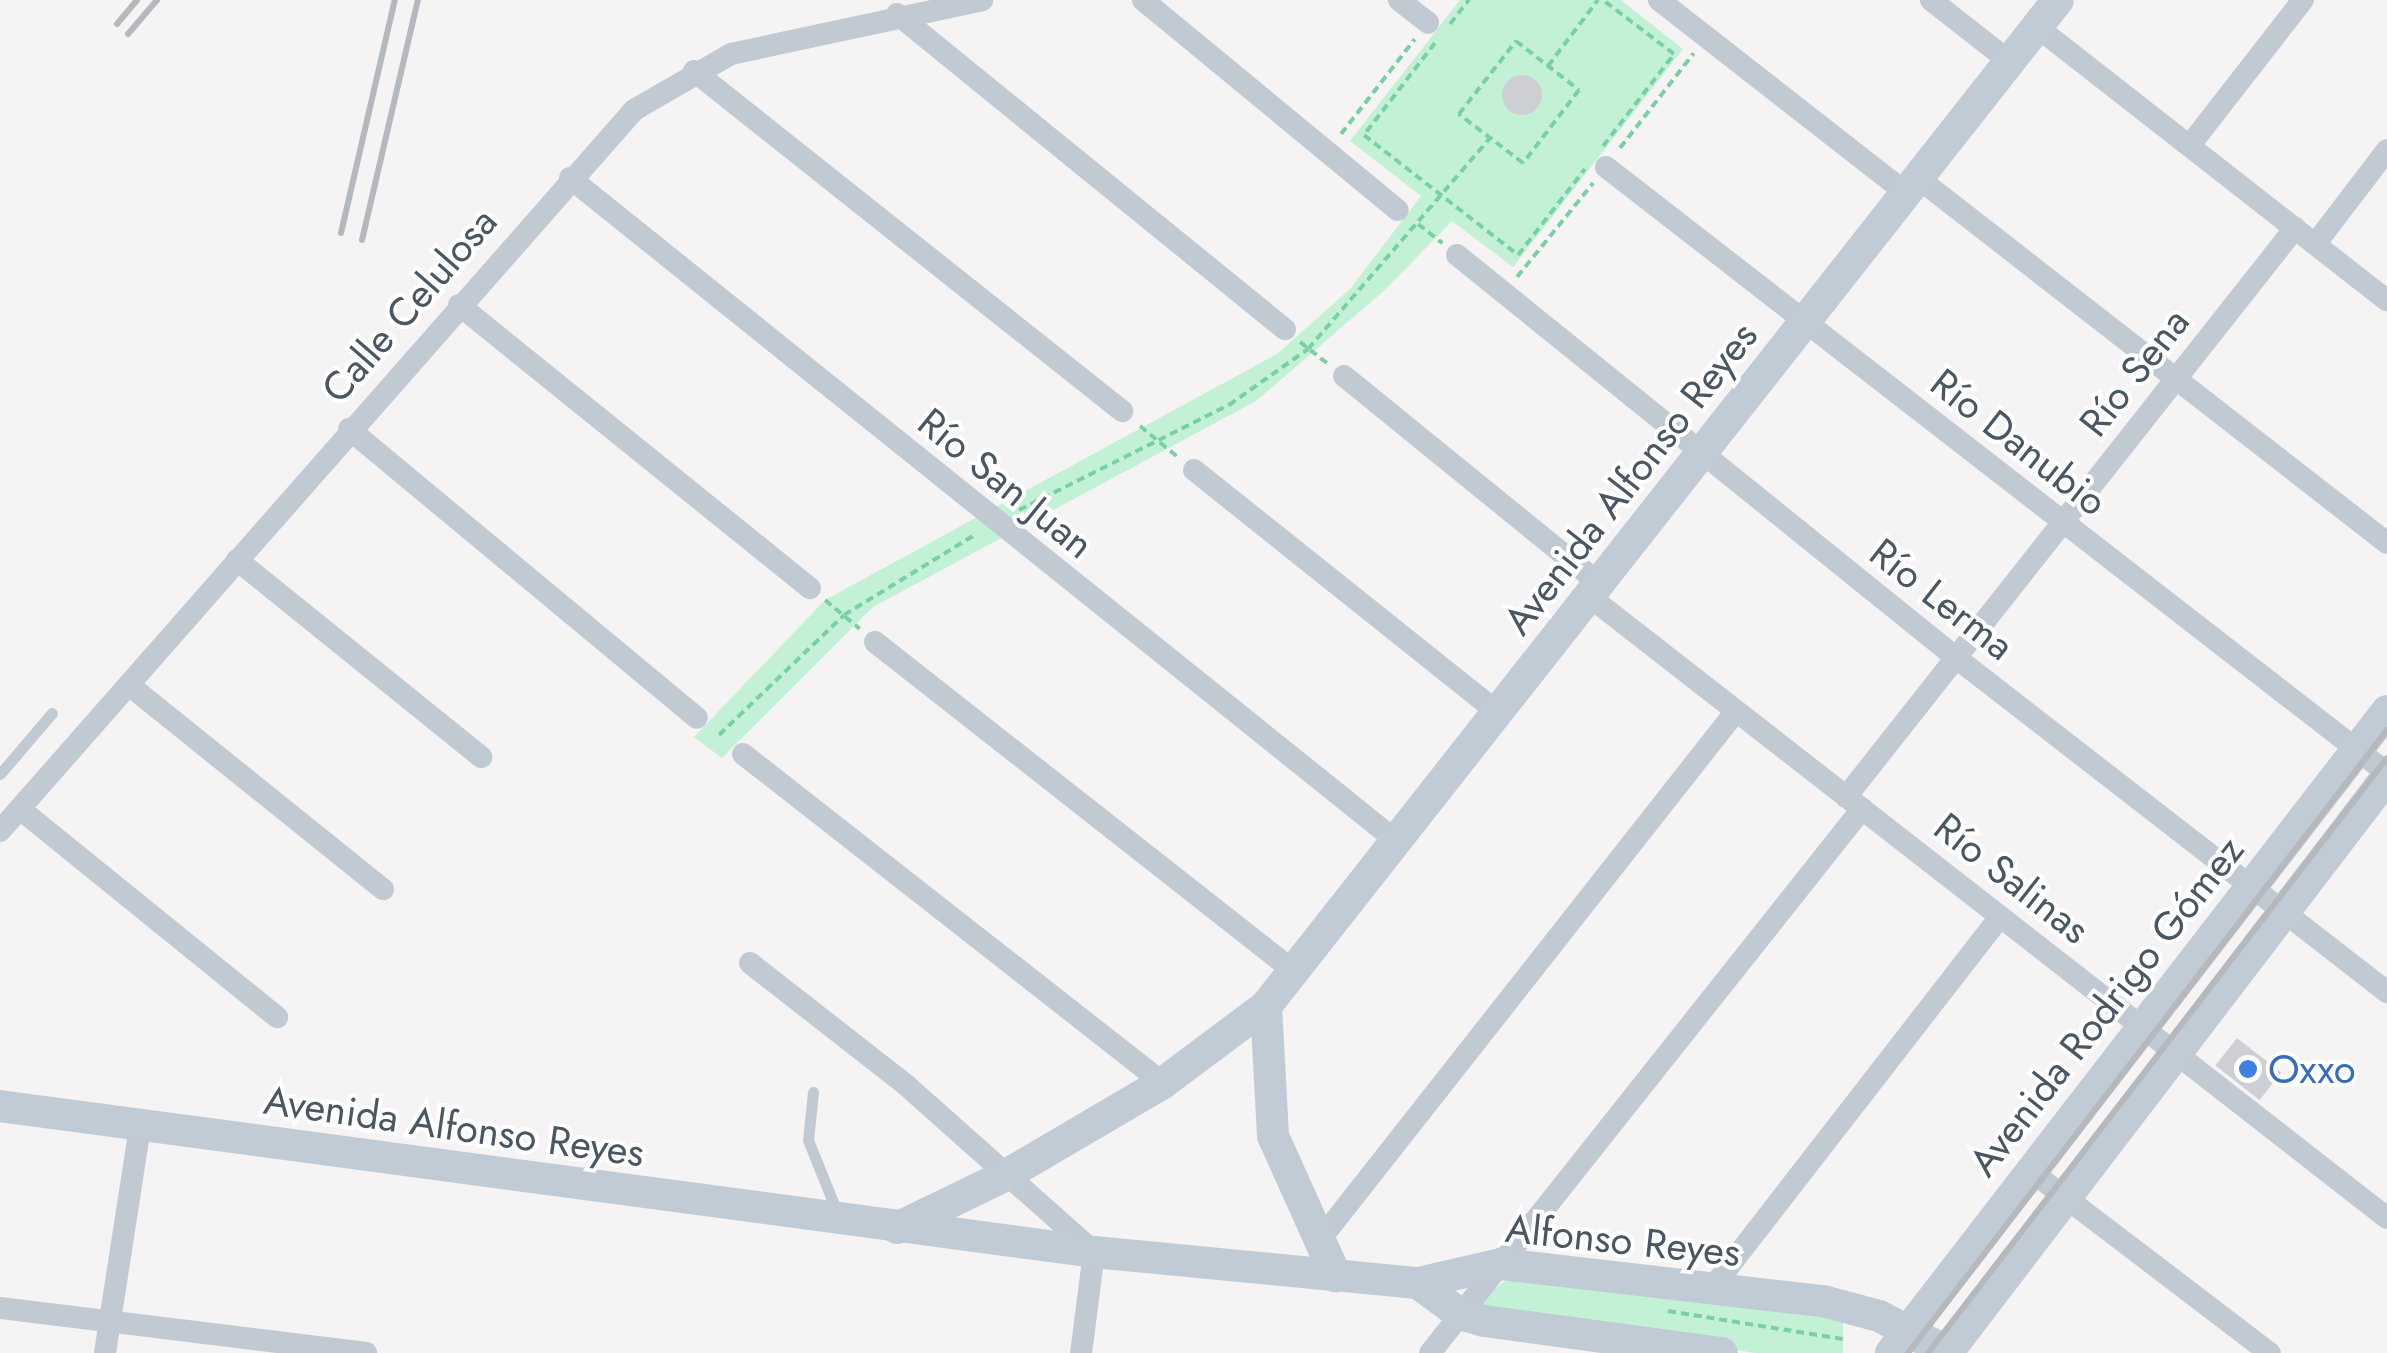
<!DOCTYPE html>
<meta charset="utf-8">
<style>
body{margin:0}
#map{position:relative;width:2387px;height:1353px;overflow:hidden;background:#f5f3f3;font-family:Jost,sans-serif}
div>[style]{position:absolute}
.green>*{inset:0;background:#c3f1d5}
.building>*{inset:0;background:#cdcfd5;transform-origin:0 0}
.round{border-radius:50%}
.path>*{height:4px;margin-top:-2px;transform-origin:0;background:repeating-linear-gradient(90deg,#7ad0a6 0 8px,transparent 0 13px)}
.lane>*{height:11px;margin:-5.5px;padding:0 5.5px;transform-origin:5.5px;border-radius:5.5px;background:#c1cad2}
.street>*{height:22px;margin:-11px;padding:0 11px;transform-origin:11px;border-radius:11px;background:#c1cad2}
.secondary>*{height:32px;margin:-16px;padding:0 16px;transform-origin:16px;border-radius:16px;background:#c1cbd6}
.rail>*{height:6px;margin:-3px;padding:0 3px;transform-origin:3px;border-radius:3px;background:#b5b8bd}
.dots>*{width:28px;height:28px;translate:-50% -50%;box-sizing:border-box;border:5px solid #fff;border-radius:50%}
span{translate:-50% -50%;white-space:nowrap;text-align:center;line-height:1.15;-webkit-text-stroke:8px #fff;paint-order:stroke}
.street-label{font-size:40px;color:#4a5661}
.shop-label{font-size:40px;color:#366cbe}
.left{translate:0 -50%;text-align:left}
</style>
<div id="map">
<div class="green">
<div style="clip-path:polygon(1460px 0,1621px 0,1683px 49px,1513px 267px,1452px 221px,1386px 289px,1256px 401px,873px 607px,722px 758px,694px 737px,825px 600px,1277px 354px,1350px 289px,1421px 196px,1350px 141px)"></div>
<div style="clip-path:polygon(1511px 1277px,1843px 1320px,1843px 1353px,1756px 1353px,1479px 1313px,1487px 1294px)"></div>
</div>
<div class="building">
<div class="round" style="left:1502px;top:75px;width:40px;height:40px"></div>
<div style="left:2237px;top:1038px;width:56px;height:35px;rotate:38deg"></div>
</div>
<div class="path">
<div style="left:1450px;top:24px;width:31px;rotate:-52deg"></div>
<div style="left:1516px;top:41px;width:80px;rotate:37.9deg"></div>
<div style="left:1579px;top:90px;width:92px;rotate:127.5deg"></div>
<div style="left:1523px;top:163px;width:81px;rotate:-142.6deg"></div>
<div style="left:1459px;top:114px;width:93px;rotate:-52deg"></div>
<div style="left:1435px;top:43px;width:116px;rotate:127.7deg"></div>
<div style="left:1364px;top:135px;width:195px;rotate:37.9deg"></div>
<div style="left:1518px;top:255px;width:109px;rotate:-52.1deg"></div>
<div style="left:1548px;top:66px;width:83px;rotate:-52.9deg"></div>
<div style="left:1341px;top:134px;width:120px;rotate:-52.1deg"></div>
<div style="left:1603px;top:146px;width:116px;rotate:-52.3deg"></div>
<div style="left:1674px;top:54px;width:89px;rotate:-142.7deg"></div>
<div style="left:1620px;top:148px;width:120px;rotate:-52.1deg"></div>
<div style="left:1418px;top:224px;width:31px;rotate:38deg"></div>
<div style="left:1517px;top:277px;width:121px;rotate:-51deg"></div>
<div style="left:1300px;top:342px;width:36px;rotate:38deg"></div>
<div style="left:1140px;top:426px;width:50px;rotate:39.4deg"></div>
<div style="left:1019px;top:510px;width:235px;rotate:-26.6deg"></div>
<div style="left:1229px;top:405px;width:97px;rotate:-35.3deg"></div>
<div style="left:1308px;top:349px;width:279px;rotate:-49.2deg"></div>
<div style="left:825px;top:600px;width:45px;rotate:39.6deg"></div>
<div style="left:719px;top:735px;width:173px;rotate:-43.8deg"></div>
<div style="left:844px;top:615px;width:155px;rotate:-31.5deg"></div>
<div style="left:1668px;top:1311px;width:177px;rotate:9.1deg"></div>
</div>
<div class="lane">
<div style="left:0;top:774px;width:80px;rotate:-49.6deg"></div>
<div style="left:813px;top:1092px;width:48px;rotate:95.9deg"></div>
<div style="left:808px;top:1140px;width:78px;rotate:68.1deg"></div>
</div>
<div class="street">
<div style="left:1143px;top:0;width:330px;rotate:39.5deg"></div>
<div style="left:1399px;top:0;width:37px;rotate:38deg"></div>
<div style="left:1659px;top:0;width:313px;rotate:38deg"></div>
<div style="left:1931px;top:0;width:100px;rotate:38.1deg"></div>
<div style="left:897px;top:14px;width:500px;rotate:39.1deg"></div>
<div style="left:2037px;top:27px;width:444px;rotate:38deg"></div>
<div style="left:694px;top:71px;width:547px;rotate:38.46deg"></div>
<div style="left:2190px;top:145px;width:184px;rotate:-52.1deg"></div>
<div style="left:1606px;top:167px;width:989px;rotate:37.81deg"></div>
<div style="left:570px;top:178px;width:1063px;rotate:38.74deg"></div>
<div style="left:1918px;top:178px;width:594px;rotate:37.89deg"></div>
<div style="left:2316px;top:243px;width:117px;rotate:-52.6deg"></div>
<div style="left:1457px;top:255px;width:645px;rotate:38.9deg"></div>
<div style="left:1959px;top:660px;width:542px;rotate:37.8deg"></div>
<div style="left:459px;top:305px;width:451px;rotate:38.9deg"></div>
<div style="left:1344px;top:376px;width:330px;rotate:39.1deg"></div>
<div style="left:349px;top:429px;width:452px;rotate:39.7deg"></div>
<div style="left:1194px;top:470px;width:391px;rotate:38.6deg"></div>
<div style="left:237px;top:560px;width:314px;rotate:38.9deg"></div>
<div style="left:1590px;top:597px;width:1010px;rotate:37.92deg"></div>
<div style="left:875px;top:642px;width:534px;rotate:38.16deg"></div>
<div style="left:129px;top:685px;width:326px;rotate:38.8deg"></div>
<div style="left:743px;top:754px;width:534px;rotate:38.07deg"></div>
<div style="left:1846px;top:797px;width:725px;rotate:-51.72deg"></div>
<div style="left:20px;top:809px;width:331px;rotate:39deg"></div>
<div style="left:0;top:831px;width:960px;rotate:-48.67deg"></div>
<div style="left:634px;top:110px;width:112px;rotate:-30deg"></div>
<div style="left:731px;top:54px;width:257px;rotate:-12.1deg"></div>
<div style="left:750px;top:963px;width:198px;rotate:38deg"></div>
<div style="left:906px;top:1085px;width:251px;rotate:41.6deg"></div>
<div style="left:1094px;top:1252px;width:102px;rotate:97.3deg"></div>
<div style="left:2032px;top:1172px;width:299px;rotate:37.3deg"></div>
<div style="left:1319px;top:1241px;width:674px;rotate:-51.8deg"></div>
<div style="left:1709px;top:1292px;width:475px;rotate:-52.2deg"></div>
<div style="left:0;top:1308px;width:369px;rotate:7deg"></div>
<div style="left:105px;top:1353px;width:230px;rotate:-81.2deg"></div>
<div style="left:1430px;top:1353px;width:695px;rotate:-51.55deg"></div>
</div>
<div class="secondary">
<div style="left:1266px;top:1006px;width:130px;rotate:86.9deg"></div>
<div style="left:1273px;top:1136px;width:154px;rotate:65.8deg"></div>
<div style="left:0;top:1106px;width:1104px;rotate:7.6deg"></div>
<div style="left:1094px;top:1252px;width:325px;rotate:5.5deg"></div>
<div style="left:1418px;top:1283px;width:85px;rotate:-12.9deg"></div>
<div style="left:1501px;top:1264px;width:324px;rotate:6.6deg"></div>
<div style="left:1823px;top:1301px;width:58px;rotate:15deg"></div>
<div style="left:1879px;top:1316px;width:78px;rotate:27.6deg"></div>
<div style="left:897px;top:1228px;width:123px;rotate:-25.9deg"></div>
<div style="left:1008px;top:1174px;width:180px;rotate:-30.4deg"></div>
<div style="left:1163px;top:1083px;width:129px;rotate:-36.8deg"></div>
<div style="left:1266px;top:1006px;width:1280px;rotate:-51.79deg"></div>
<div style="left:1418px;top:1283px;width:52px;rotate:36.4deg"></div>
<div style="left:1460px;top:1314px;width:25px;rotate:16deg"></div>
<div style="left:1484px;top:1321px;width:240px;rotate:7.7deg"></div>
<div style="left:1891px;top:1353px;width:811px;rotate:-52.31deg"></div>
<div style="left:1947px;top:1353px;width:725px;rotate:-52.62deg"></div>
</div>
<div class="rail">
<div style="left:117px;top:24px;width:31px;rotate:-50deg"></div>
<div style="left:128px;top:34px;width:45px;rotate:-49.5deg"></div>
<div style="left:341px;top:233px;width:239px;rotate:-77deg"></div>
<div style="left:362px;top:240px;width:246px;rotate:-76.9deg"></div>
<div style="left:1908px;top:1353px;width:786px;rotate:-52.44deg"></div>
<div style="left:1928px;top:1353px;width:751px;rotate:-52.35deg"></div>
</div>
<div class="dots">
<div style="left:2248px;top:1069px;background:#3f7fe0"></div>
</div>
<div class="street-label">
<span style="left:409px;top:305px;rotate:-49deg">Calle Celulosa</span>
<span style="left:2134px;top:372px;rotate:-52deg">Río Sena</span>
<span style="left:2019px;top:442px;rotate:38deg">Río Danubio</span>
<span style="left:1630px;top:478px;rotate:-52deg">Avenida Alfonso Reyes</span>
<span style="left:1006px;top:483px;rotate:39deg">Río San Juan</span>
<span style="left:1942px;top:599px;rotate:38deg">Río Lerma</span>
<span style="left:2012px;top:878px;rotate:38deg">Río Salinas</span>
<span style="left:2106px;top:1006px;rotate:-52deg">Avenida Rodrigo Gómez</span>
<span style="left:454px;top:1126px;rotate:8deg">Avenida Alfonso Reyes</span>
<span style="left:1623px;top:1240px;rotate:6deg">Alfonso Reyes</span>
</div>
<div class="shop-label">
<span class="left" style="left:2268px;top:1069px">Oxxo</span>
</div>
</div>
